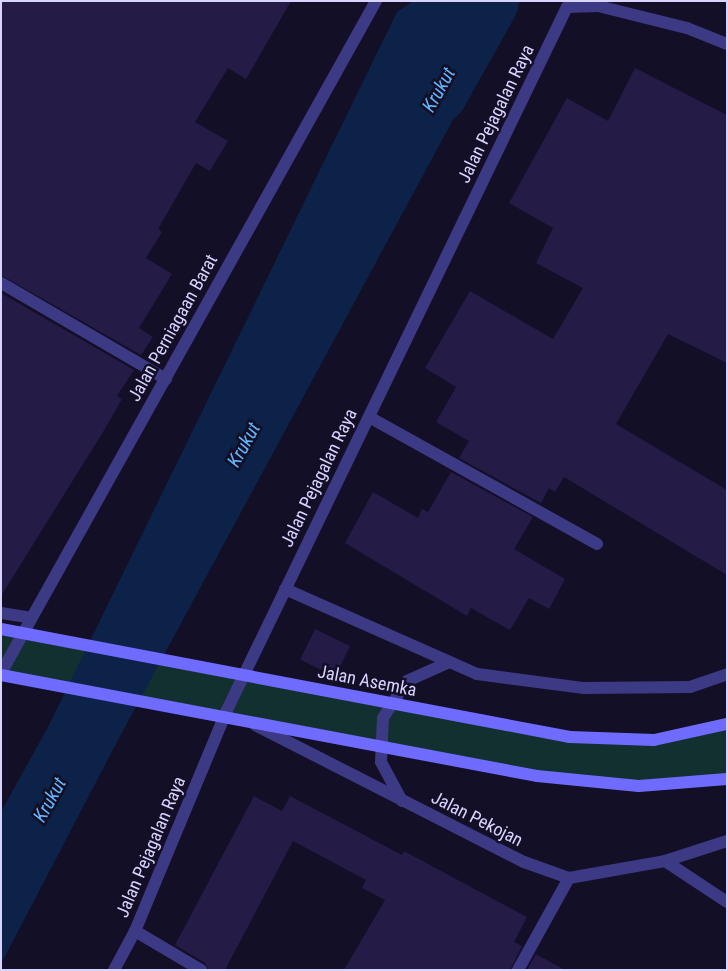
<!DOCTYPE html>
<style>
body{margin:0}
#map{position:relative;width:728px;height:971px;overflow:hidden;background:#130f26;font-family:"Roboto Condensed",sans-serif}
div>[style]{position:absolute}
.green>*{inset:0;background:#12302f}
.water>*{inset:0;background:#0c2248}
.river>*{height:64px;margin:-32px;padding:0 32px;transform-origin:32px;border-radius:32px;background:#0c2248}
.building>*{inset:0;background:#241b47;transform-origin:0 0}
.service>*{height:12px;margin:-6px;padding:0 6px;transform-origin:6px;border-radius:6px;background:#3d3a85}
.minor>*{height:12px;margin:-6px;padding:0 6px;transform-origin:6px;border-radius:6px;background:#3d3a85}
.tertiary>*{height:12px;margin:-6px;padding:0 6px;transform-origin:6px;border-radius:6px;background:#3d3a85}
.secondary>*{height:12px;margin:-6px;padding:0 6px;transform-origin:6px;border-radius:6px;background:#6f6bff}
.secondary-bridge>*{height:12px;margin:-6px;padding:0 6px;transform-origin:6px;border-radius:6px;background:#6f6bff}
span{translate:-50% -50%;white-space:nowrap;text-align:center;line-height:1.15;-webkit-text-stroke:5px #130f26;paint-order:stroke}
.street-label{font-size:18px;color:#d9d4ff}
.water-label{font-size:19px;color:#62b6ff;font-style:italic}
.frame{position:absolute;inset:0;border:2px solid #d9d4ff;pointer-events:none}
</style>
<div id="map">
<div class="green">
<div style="clip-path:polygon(1px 629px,570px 737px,654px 740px,727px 724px,727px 779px,639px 786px,537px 776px,1px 675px)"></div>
</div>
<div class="water">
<div style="clip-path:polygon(413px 1px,459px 1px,495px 27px,488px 55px,118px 740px,1px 964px,1px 812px,49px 725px,397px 12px)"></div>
</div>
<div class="river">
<div style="left:436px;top:92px;width:104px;rotate:-60.7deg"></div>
</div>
<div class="building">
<div style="clip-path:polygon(1px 1px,291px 1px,246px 79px,228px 68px,195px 122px,228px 141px,210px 171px,196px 163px,158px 229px,162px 232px,146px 258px,172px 274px,139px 328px,153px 337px,141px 355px,1px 275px)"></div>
<div style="clip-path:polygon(635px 68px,727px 115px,727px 363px,668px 334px,616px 424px,727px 490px,727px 575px,564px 477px,555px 492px,549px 488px,541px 503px,459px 458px,469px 441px,436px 422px,456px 387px,425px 368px,470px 291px,553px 339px,583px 288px,536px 263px,553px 228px,509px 203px,567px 98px,608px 121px)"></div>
<div style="clip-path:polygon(1px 293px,134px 370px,117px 396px,122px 399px,103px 432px,1px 596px)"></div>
<div style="clip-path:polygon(451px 472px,533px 517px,514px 549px,565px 579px,549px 609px,529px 598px,510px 630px,471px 608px,467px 616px,345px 543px,373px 492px,418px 518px,422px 509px,428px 512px)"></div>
<div style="left:315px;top:629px;width:39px;height:34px;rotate:26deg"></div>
<div style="clip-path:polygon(254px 796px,282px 811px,290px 796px,402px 855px,404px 851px,527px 917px,514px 942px,522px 946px,510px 970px,344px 970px,385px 900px,362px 888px,366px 880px,293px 841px,225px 970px,209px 970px,205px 963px,175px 945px)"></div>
<div style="clip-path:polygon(536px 954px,565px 970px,527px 970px)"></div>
</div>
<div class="service">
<div style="left:135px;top:931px;width:77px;rotate:30.6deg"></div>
</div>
<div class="minor">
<div style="left:1px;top:283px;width:191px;rotate:30.2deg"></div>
<div style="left:369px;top:417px;width:261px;rotate:29.1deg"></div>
<div style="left:665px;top:861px;width:74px;rotate:33.5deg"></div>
<div style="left:518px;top:970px;width:105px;rotate:-61deg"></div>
</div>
<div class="tertiary">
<div style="left:567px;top:7px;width:31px;rotate:-2deg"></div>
<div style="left:598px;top:6px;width:92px;rotate:13.9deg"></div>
<div style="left:687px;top:28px;width:43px;rotate:21.8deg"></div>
<div style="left:285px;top:589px;width:210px;rotate:23.9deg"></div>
<div style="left:477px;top:674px;width:108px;rotate:7.5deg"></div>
<div style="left:584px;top:688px;width:106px;rotate:-0.5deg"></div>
<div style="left:690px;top:687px;width:39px;rotate:-19deg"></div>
<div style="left:1px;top:613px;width:30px;rotate:9deg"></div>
<div style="left:1px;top:673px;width:770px;rotate:-60.84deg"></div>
<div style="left:255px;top:725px;width:302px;rotate:27deg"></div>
<div style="left:524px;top:862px;width:48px;rotate:19.6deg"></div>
<div style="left:569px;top:878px;width:97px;rotate:-10deg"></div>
<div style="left:665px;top:861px;width:65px;rotate:-17.9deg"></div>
<div style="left:402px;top:801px;width:44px;rotate:-118.3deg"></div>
<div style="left:381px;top:762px;width:44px;rotate:-87.4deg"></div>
<div style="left:383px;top:718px;width:44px;rotate:-57deg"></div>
<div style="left:407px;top:681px;width:44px;rotate:-24.2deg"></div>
<div style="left:114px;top:970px;width:44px;rotate:-61.7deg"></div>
<div style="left:135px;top:931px;width:239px;rotate:-67.4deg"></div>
<div style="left:227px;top:710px;width:781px;rotate:-64.19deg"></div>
</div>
<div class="secondary">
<div style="left:654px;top:740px;width:75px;rotate:-12.4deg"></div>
</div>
<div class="secondary-bridge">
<div style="left:1px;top:629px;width:579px;rotate:10.75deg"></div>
<div style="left:570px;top:737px;width:84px;rotate:2deg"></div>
<div style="left:1px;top:675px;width:545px;rotate:10.67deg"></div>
<div style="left:537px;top:776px;width:102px;rotate:5.6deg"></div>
<div style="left:639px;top:786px;width:88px;rotate:-4.5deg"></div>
</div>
<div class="street-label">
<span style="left:496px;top:114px;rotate:-64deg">Jalan Pejagalan Raya</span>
<span style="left:173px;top:328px;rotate:-61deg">Jalan Perniagaan Barat</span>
<span style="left:319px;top:478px;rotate:-64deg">Jalan Pejagalan Raya</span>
<span style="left:367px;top:681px;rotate:11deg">Jalan Asemka</span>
<span style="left:477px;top:819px;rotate:27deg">Jalan Pekojan</span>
<span style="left:151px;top:847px;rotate:-67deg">Jalan Pejagalan Raya</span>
</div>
<div class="water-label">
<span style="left:439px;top:90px;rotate:-61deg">Krukut</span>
<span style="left:244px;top:445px;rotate:-61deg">Krukut</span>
<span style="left:50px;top:800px;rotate:-61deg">Krukut</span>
</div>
<div class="frame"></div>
</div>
